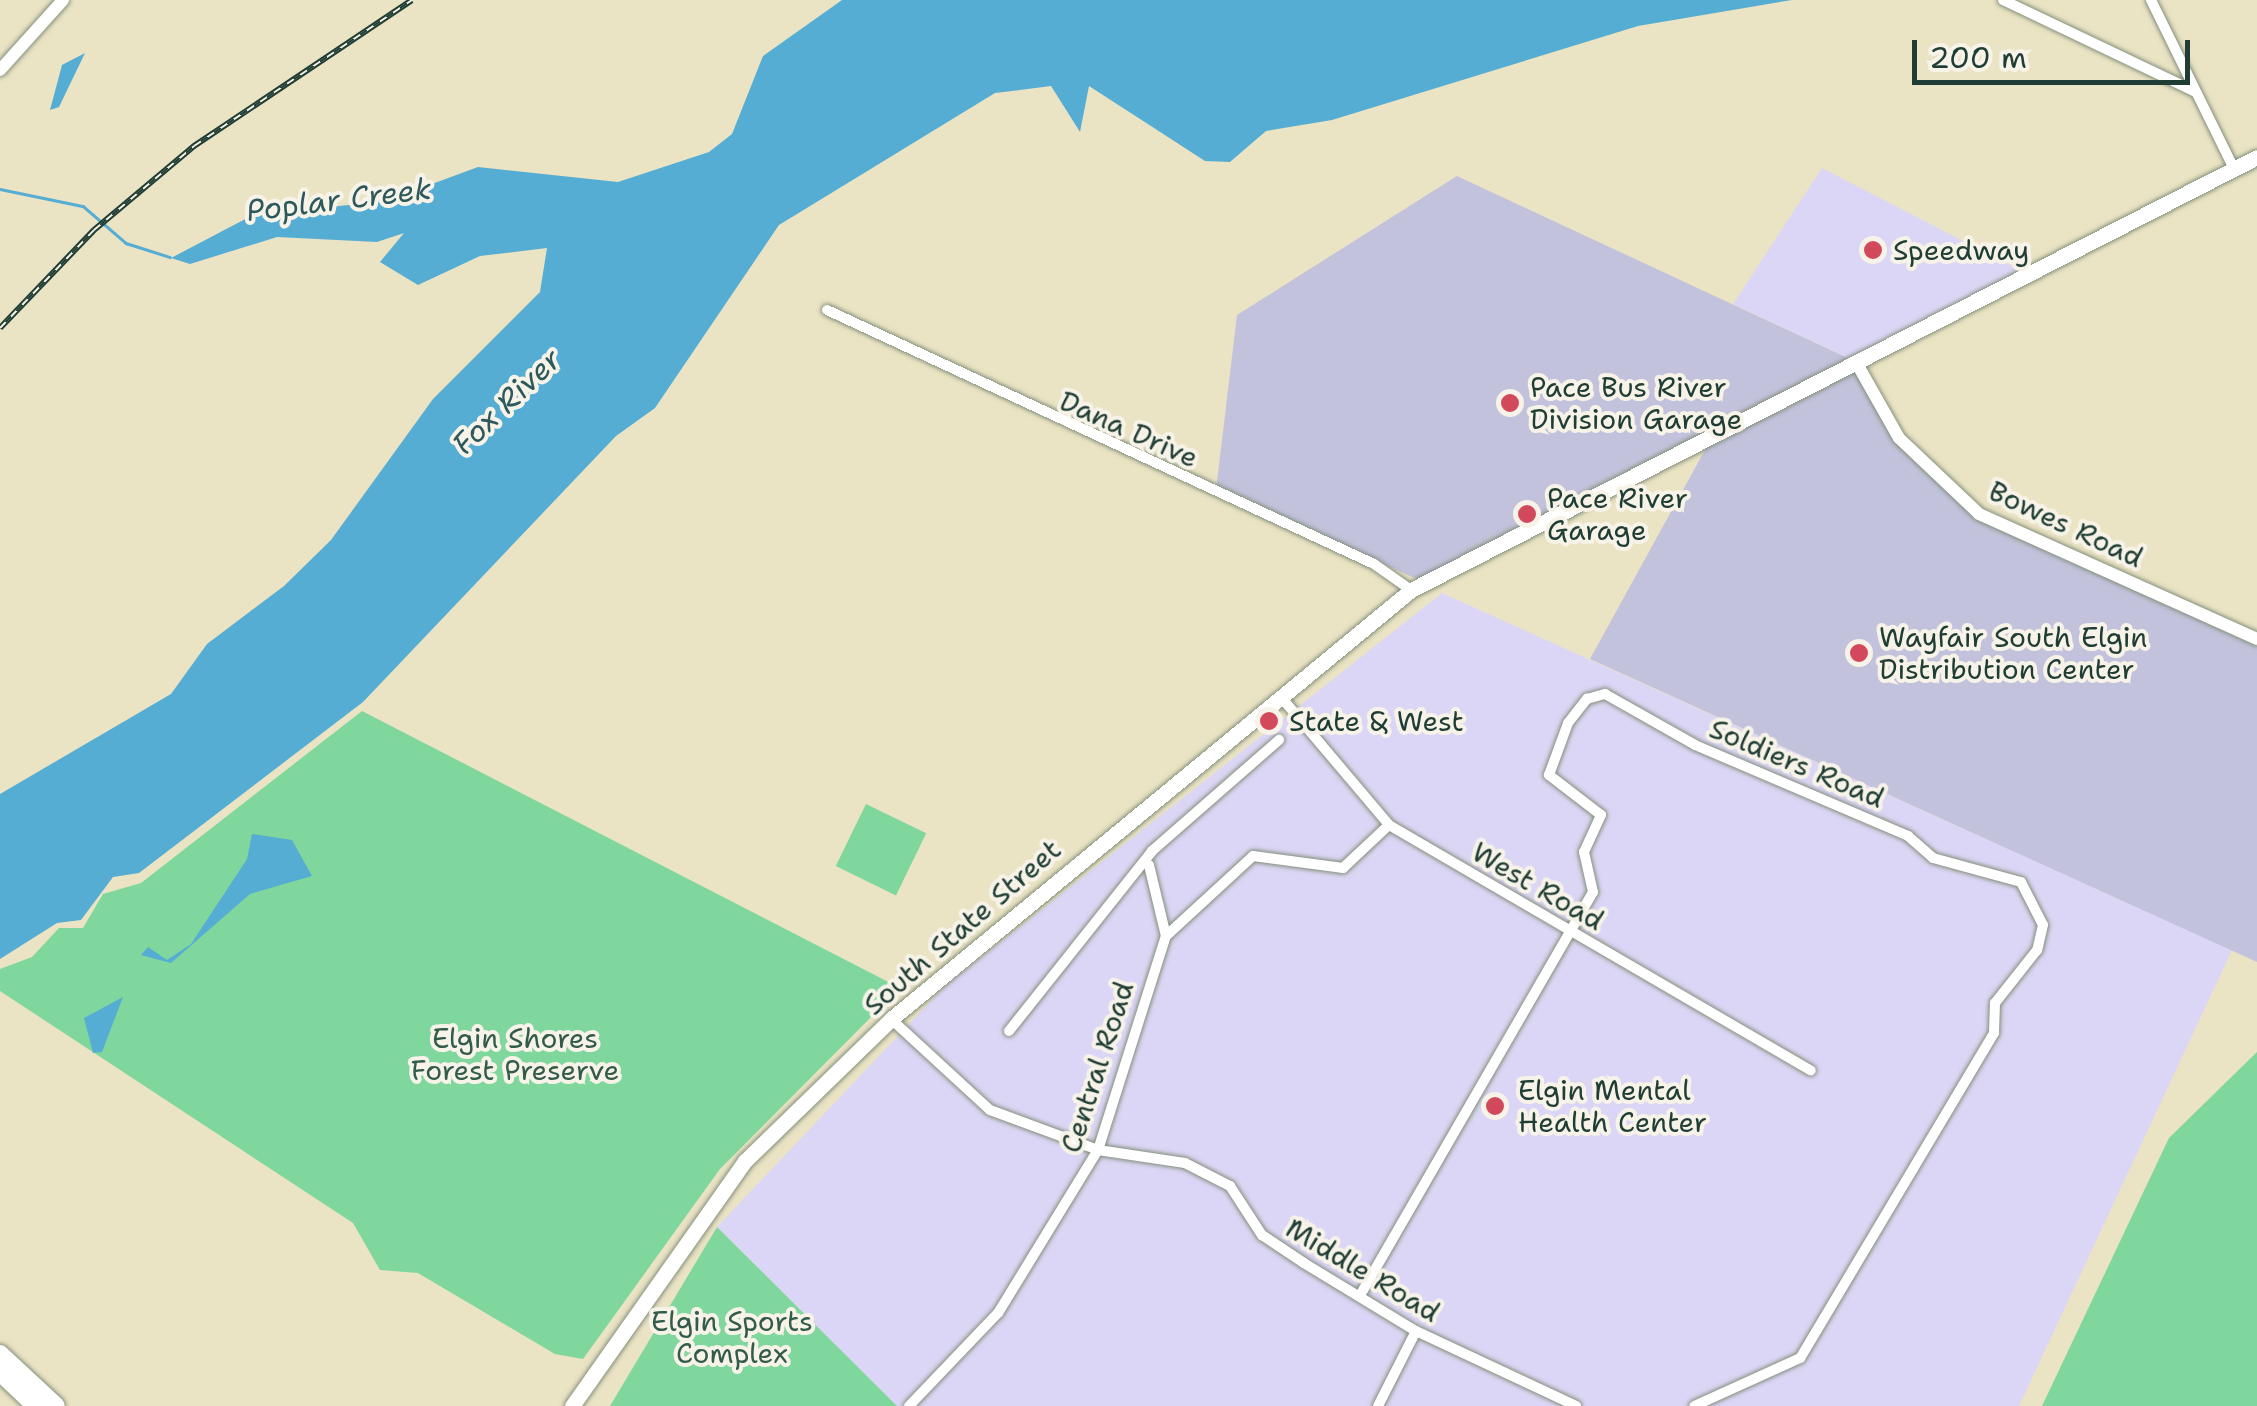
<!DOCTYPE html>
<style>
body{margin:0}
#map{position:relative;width:2257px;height:1406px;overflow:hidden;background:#eae3c4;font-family:"Shantell Sans",sans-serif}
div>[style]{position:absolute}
.built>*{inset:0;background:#dcd6f6}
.industrial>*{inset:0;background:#c2c2dc}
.green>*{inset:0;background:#7fd79d;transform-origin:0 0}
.water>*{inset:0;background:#56add3}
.stream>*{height:2.5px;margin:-1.25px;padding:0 1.25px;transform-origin:1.25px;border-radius:1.25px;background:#56add3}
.roads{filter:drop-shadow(0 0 2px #84907c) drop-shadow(0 0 2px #84907c)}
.minor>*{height:10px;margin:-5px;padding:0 5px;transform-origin:5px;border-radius:5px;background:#fff}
.tertiary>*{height:12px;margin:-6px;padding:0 6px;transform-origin:6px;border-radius:6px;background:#fff}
.primary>*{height:15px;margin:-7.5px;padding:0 7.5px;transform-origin:7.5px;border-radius:7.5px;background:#fff}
.motorway>*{height:18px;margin:-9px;padding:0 9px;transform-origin:9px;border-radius:9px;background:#fff}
.rail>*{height:6px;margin-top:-3px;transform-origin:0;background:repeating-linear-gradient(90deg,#f7f3e8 0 8px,#1f3d34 0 16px);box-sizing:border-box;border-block:2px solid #1f3d34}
.dots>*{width:28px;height:28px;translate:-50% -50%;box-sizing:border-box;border:5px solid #f7f3e8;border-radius:50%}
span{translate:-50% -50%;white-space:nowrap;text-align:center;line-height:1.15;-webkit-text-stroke:8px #f7f3e8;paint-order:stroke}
.poi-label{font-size:28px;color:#1f3d34}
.left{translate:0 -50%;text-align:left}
.street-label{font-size:28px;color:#1f3d34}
.park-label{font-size:28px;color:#325c49}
.water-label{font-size:30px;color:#2d595c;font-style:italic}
.scale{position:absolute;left:1912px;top:40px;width:278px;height:45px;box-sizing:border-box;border:5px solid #1f3d34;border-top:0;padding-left:12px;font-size:30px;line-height:35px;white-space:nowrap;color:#1f3d34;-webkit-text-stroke:8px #f7f3e8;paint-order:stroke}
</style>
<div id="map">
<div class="built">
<div style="clip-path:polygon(1822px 168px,2023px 272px,1854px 361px,1733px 304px)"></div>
<div style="clip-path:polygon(1442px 593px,2232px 950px,2019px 1406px,890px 1406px,717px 1227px,945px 986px)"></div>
</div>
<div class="industrial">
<div style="clip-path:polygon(1457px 176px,1854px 361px,1419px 580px,1216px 490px,1237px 315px)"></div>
<div style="clip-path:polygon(1855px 367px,1896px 440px,1979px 519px,2257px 646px,2257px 962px,1590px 659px,1711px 439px)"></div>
</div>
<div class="green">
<div style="clip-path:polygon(362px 711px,900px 988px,720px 1169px,583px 1359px,555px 1354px,418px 1273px,380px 1270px,353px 1223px,0 991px,0 969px,32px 957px,59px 928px,83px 928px,103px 894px,141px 883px)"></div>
<div style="left:866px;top:804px;width:67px;height:69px;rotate:26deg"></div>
<div style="clip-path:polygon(2257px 1052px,2257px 1406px,2042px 1406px,2169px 1138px)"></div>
<div style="clip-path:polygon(717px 1227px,897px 1406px,610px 1406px)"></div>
</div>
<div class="water">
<div style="clip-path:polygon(842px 0,1792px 0,1638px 26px,1332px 120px,1266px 131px,1230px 162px,1205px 161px,1089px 86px,1080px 132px,1051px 86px,995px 93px,779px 225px,655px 408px,616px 436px,363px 702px,139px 873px,113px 877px,81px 920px,57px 923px,0 959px,0 794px,171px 694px,207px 644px,284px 586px,331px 540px,433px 399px,540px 292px,547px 248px,480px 256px,418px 285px,380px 262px,404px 233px,377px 242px,277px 237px,190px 264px,171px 258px,253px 215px,386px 201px,478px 167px,618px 182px,709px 152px,732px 134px,763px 56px)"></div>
<div style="clip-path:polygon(85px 53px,59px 107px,50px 110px,62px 65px)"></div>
<div style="clip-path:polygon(252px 834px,292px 840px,312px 876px,250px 894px,171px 963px,141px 955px,148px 947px,167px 960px,191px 944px,247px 859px)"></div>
<div style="clip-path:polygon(123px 997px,102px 1052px,93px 1053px,84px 1018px)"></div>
</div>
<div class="stream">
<div style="left:0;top:189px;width:85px;rotate:11.6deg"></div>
<div style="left:83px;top:206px;width:57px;rotate:40.7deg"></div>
<div style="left:126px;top:243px;width:46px;rotate:17.7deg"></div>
</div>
<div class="roads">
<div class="minor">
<div style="left:2003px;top:0;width:214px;rotate:25.5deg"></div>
<div style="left:2151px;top:0;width:188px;rotate:63.8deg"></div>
<div style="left:827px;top:310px;width:603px;rotate:24.91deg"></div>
<div style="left:1374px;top:564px;width:45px;rotate:35.1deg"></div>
<div style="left:1281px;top:697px;width:167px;rotate:49.8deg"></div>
<div style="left:1389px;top:825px;width:488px;rotate:30.2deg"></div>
<div style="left:1166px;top:936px;width:118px;rotate:-42.6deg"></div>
<div style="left:1253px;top:856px;width:91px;rotate:7.6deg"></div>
<div style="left:1343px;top:868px;width:63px;rotate:-43.1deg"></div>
<div style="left:891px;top:1019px;width:134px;rotate:42.6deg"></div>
<div style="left:990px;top:1110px;width:115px;rotate:20.3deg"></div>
<div style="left:1098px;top:1150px;width:88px;rotate:8.5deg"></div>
<div style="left:1185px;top:1163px;width:51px;rotate:27.1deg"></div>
<div style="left:1230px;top:1186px;width:59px;rotate:56.9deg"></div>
<div style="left:1262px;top:1235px;width:50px;rotate:33.7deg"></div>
<div style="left:1304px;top:1263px;width:131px;rotate:31.3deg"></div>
<div style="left:1416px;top:1331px;width:177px;rotate:25.1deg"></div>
<div style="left:1009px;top:1031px;width:230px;rotate:-51.5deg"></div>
<div style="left:1152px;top:851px;width:169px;rotate:-41.2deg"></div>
<div style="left:1362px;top:1292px;width:462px;rotate:-60deg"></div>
<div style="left:1593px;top:892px;width:41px;rotate:-102.7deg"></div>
<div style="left:1584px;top:852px;width:41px;rotate:-65.3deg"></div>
<div style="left:1601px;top:815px;width:66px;rotate:-142.4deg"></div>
<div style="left:1549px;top:775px;width:55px;rotate:-69.9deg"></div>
<div style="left:1568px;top:723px;width:31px;rotate:-52deg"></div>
<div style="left:1587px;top:699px;width:19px;rotate:-16deg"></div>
<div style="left:1605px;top:694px;width:103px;rotate:29.5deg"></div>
<div style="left:1695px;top:745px;width:232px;rotate:23.1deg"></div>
<div style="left:1908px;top:836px;width:33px;rotate:41deg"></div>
<div style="left:1933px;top:858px;width:91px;rotate:15.3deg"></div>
<div style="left:2021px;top:882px;width:48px;rotate:62.9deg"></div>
<div style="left:2043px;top:925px;width:26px;rotate:103deg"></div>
<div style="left:2037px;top:950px;width:68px;rotate:128.4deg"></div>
<div style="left:1995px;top:1003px;width:30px;rotate:92deg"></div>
<div style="left:1994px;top:1033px;width:378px;rotate:120.8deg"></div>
<div style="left:1800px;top:1358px;width:116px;rotate:155.6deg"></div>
<div style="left:909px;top:1406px;width:129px;rotate:-46.3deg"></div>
<div style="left:998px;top:1313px;width:191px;rotate:-58.5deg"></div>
<div style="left:1098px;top:1150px;width:225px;rotate:-72.4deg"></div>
<div style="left:1166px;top:936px;width:73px;rotate:-103.5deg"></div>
<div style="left:1378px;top:1406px;width:84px;rotate:-63.1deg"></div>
</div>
<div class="tertiary">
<div style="left:0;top:70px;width:94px;rotate:-48deg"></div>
<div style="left:1856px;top:362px;width:87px;rotate:60.5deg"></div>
<div style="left:1899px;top:438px;width:110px;rotate:43.5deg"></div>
<div style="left:1979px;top:514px;width:305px;rotate:24.2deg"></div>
</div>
<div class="primary">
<div style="left:572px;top:1406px;width:300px;rotate:-54.8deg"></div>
<div style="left:745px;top:1161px;width:204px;rotate:-44.2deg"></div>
<div style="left:891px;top:1019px;width:674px;rotate:-39.52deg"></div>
<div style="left:1411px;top:590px;width:950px;rotate:-27.1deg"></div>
</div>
<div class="motorway">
<div style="left:0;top:1354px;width:76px;rotate:42.9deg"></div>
<div style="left:0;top:1372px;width:50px;rotate:43.4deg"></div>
</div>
</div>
<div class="rail">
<div style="left:0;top:328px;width:136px;rotate:-46.2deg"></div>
<div style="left:94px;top:230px;width:131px;rotate:-40deg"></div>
<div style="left:194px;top:146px;width:262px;rotate:-33.8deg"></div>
</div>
<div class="dots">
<div style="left:1873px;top:250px;background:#d1495b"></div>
<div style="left:1510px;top:403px;background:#d1495b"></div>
<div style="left:1527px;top:514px;background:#d1495b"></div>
<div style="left:1859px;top:653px;background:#d1495b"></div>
<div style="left:1269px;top:721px;background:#d1495b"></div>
<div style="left:1495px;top:1106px;background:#d1495b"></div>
</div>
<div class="poi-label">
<span class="left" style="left:1893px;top:250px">Speedway</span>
<span class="left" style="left:1530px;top:403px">Pace Bus River<br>Division Garage</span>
<span class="left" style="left:1547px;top:514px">Pace River<br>Garage</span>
<span class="left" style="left:1879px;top:653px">Wayfair South Elgin<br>Distribution Center</span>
<span class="left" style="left:1289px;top:721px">State &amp; West</span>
<span class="left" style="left:1518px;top:1106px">Elgin Mental<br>Health Center</span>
</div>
<div class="street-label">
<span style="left:1129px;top:429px;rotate:24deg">Dana Drive</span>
<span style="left:2066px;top:524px;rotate:25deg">Bowes Road</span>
<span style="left:1797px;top:763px;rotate:23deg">Soldiers Road</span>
<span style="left:1538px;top:886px;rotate:30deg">West Road</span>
<span style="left:962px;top:927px;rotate:-41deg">South State Street</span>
<span style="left:1097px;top:1067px;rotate:-72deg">Central Road</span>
<span style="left:1363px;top:1270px;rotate:31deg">Middle Road</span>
</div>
<div class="park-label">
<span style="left:515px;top:1054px">Elgin Shores<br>Forest Preserve</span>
<span style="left:732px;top:1337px">Elgin Sports<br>Complex</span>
</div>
<div class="water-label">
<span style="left:339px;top:200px;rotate:-7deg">Poplar Creek</span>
<span style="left:507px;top:402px;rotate:-44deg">Fox River</span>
</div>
<div class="scale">200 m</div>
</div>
